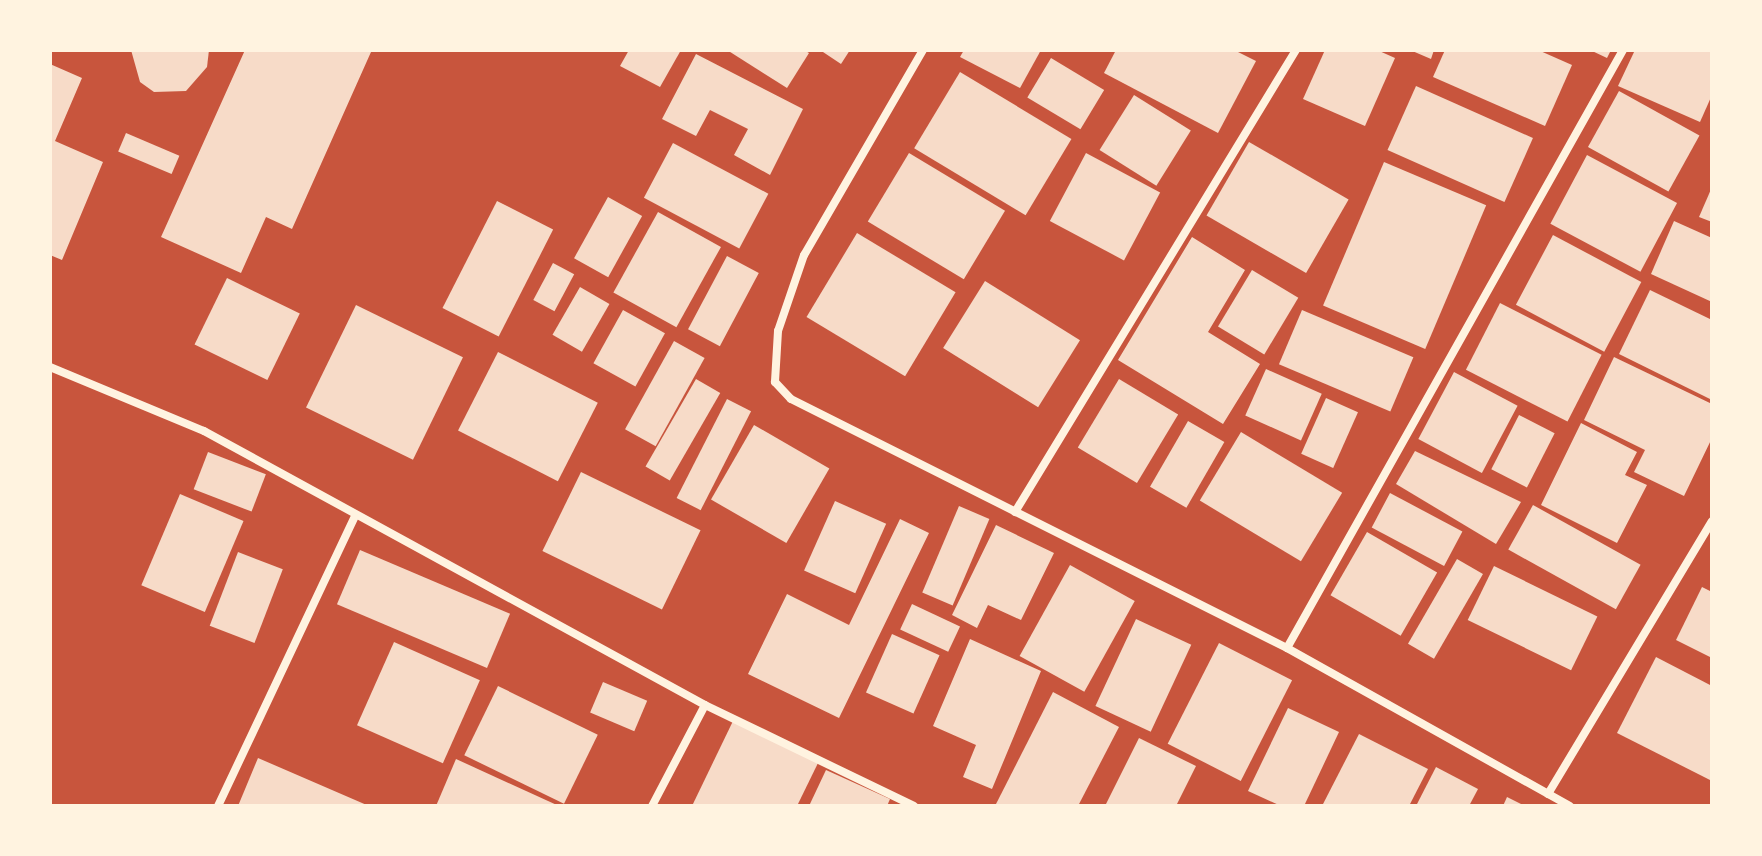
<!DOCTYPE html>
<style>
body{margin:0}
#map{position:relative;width:1762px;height:856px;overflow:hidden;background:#c8553d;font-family:Manrope,sans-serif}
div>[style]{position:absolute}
.building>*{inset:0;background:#f7dbc8;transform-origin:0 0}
.minor>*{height:8px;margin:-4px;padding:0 4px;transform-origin:4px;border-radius:4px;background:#fff3e0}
span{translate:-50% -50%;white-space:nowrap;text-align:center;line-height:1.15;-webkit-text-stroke:7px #fff3e0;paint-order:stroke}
.frame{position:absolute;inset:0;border:52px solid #fff3e0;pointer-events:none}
</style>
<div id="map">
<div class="building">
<div style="clip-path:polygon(131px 50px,209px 50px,207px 67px,186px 91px,154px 92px,140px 82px)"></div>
<div style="clip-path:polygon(245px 50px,371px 52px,292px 229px,266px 217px,241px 273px,161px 237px)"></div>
<div style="clip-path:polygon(629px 50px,681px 50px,660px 87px,620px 66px)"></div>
<div style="clip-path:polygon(727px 50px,804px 50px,809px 53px,787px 88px)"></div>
<div style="clip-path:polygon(820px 50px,850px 50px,841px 64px)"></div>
<div style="clip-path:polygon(964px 50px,1041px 50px,1020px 88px,960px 57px)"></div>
<div style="clip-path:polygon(1116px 50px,1234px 50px,1256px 61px,1218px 133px,1104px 73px)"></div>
<div style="clip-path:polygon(1325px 50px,1377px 50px,1395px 58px,1365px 126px,1303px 99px)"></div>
<div style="clip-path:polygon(1410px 50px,1434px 50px,1431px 59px)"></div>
<div style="clip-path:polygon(1445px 50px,1538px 50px,1572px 65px,1545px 126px,1433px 77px)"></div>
<div style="clip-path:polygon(1590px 50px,1611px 50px,1607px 58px)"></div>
<div style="clip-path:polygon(1635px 50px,1712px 50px,1712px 95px,1700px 122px,1618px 86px)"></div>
<div style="clip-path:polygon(696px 54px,803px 109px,770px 175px,734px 155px,748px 129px,710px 110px,696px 136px,662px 119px)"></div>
<div style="left:1051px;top:58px;width:62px;height:46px;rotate:31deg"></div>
<div style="clip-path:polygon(50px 64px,82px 78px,55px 141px,103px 162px,62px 260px,50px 255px)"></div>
<div style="left:960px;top:72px;width:130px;height:89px;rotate:31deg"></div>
<div style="left:1416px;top:86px;width:128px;height:70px;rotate:24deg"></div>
<div style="left:1619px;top:91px;width:92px;height:64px;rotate:29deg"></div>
<div style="left:1134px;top:95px;width:67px;height:65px;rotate:32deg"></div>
<div style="left:126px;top:133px;width:58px;height:20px;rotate:23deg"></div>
<div style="left:1249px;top:142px;width:115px;height:85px;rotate:30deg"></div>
<div style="left:673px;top:143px;width:108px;height:62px;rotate:28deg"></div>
<div style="left:909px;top:153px;width:112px;height:80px;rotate:31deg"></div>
<div style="left:1086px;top:153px;width:84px;height:77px;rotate:28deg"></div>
<div style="left:1587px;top:155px;width:102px;height:78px;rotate:28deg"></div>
<div style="left:1384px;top:162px;width:111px;height:156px;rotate:23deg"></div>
<div style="clip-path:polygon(1712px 187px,1712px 222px,1699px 217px)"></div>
<div style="left:608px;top:197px;width:39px;height:70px;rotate:29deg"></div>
<div style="left:497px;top:201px;width:63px;height:120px;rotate:27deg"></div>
<div style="left:658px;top:212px;width:72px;height:92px;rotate:29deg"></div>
<div style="clip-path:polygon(1674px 221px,1712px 238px,1712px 302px,1651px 274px)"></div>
<div style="left:857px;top:233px;width:115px;height:98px;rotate:31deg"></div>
<div style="left:1553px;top:235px;width:100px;height:79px;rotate:28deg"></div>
<div style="clip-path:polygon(1192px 237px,1245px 270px,1208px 332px,1260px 364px,1223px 424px,1118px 360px)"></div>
<div style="left:727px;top:256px;width:36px;height:83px;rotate:28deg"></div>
<div style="left:553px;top:263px;width:24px;height:42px;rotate:28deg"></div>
<div style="left:1252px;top:270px;width:54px;height:66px;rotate:31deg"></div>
<div style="left:227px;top:278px;width:81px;height:74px;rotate:26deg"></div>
<div style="left:985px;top:281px;width:112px;height:79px;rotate:32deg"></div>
<div style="left:580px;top:287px;width:34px;height:55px;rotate:30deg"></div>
<div style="clip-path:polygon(1650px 290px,1712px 320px,1712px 400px,1619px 354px)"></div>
<div style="left:1500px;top:303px;width:114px;height:75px;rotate:27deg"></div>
<div style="left:356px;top:305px;width:119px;height:114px;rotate:26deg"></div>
<div style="left:623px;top:310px;width:48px;height:61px;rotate:29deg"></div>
<div style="left:1302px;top:310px;width:121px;height:59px;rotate:23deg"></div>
<div style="left:674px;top:341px;width:35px;height:101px;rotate:29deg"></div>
<div style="left:498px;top:352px;width:112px;height:88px;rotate:27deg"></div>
<div style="clip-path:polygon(1614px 357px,1712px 404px,1712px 438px,1684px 496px,1634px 472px,1645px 450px,1584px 420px)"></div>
<div style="left:1266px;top:369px;width:61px;height:51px;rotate:24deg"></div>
<div style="left:1454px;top:372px;width:72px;height:76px;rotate:28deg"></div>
<div style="left:696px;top:379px;width:28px;height:101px;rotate:30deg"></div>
<div style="left:1119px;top:379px;width:69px;height:80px;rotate:31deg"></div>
<div style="left:1326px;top:398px;width:35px;height:61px;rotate:24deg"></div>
<div style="left:727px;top:399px;width:27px;height:111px;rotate:27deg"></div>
<div style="left:1519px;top:415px;width:40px;height:61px;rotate:27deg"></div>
<div style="left:1188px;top:421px;width:42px;height:76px;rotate:30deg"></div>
<div style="clip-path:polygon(1581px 423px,1637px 452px,1625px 475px,1647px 485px,1617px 543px,1541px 505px)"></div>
<div style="left:754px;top:425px;width:87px;height:86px;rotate:30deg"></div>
<div style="left:1241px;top:432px;width:118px;height:80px;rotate:31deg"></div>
<div style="clip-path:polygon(1415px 451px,1521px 502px,1496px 544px,1396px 484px)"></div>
<div style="left:208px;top:452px;width:62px;height:40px;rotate:21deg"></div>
<div style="left:581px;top:472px;width:133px;height:88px;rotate:26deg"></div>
<div style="left:1390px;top:493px;width:82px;height:39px;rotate:28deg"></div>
<div style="left:180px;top:494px;width:69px;height:99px;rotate:23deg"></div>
<div style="left:835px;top:501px;width:56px;height:76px;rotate:24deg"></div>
<div style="left:1533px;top:505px;width:123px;height:51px;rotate:29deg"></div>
<div style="left:959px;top:506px;width:33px;height:94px;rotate:23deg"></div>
<div style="clip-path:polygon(900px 519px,929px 533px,839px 718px,748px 674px,787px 594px,849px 625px)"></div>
<div style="clip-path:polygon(996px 525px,1054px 553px,1021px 620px,988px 605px,977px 628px,952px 615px)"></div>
<div style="left:1367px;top:532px;width:81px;height:73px;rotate:30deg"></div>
<div style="left:360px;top:550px;width:163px;height:59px;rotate:23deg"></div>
<div style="left:238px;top:552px;width:48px;height:79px;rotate:21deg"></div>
<div style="left:1457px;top:559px;width:30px;height:98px;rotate:30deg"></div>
<div style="left:1070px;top:565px;width:74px;height:104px;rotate:29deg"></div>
<div style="left:1494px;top:566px;width:115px;height:60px;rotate:26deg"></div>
<div style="clip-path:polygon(1702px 587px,1712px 592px,1712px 658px,1676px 640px)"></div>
<div style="left:912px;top:604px;width:53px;height:28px;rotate:25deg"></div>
<div style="left:1136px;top:619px;width:61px;height:96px;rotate:25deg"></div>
<div style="left:892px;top:634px;width:52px;height:64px;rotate:24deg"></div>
<div style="clip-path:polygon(970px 639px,1041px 671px,992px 789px,963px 777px,976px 745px,933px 726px)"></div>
<div style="left:394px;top:642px;width:94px;height:91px;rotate:24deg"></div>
<div style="left:1219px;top:643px;width:82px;height:113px;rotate:27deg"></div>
<div style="clip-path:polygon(1656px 657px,1712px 686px,1712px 781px,1617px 733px)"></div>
<div style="left:603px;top:682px;width:48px;height:33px;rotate:23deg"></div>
<div style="left:498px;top:686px;width:111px;height:77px;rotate:26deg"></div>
<div style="clip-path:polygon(1053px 692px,1119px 727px,1078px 806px,995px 806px)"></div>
<div style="clip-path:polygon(1288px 708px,1339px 732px,1304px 806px,1281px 806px,1248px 791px)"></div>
<div style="clip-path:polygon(733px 721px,818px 763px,797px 806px,692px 806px)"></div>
<div style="clip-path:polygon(1359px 734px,1428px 769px,1409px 806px,1322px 806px)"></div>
<div style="clip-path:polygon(1139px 738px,1196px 766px,1176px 806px,1105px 806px)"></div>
<div style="clip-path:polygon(258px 758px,369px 806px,238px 806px)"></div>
<div style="clip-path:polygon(456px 759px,559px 806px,436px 806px)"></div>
<div style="clip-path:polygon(1436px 767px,1478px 789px,1469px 806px,1416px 806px)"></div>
<div style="clip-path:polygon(826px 770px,890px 799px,887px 806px,809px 806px)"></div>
<div style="clip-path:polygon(1507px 797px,1525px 806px,1503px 806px)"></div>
</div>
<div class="minor">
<div style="left:923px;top:50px;width:237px;rotate:120.1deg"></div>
<div style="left:804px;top:255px;width:80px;rotate:108.9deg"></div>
<div style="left:778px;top:331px;width:51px;rotate:93.4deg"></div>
<div style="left:775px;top:382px;width:23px;rotate:47deg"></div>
<div style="left:791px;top:399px;width:555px;rotate:26.66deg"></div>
<div style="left:1287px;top:648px;width:324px;rotate:29.2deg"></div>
<div style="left:50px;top:367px;width:167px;rotate:22.6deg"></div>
<div style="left:204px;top:431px;width:571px;rotate:28.67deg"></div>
<div style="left:705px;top:705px;width:232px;rotate:25.8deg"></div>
<div style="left:1015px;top:512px;width:541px;rotate:-58.69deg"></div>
<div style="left:1287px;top:648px;width:686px;rotate:-60.67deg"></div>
<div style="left:1548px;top:794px;width:318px;rotate:-59deg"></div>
<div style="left:218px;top:806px;width:321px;rotate:-64.7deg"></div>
<div style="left:652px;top:806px;width:114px;rotate:-62.3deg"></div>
</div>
<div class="frame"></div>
</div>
